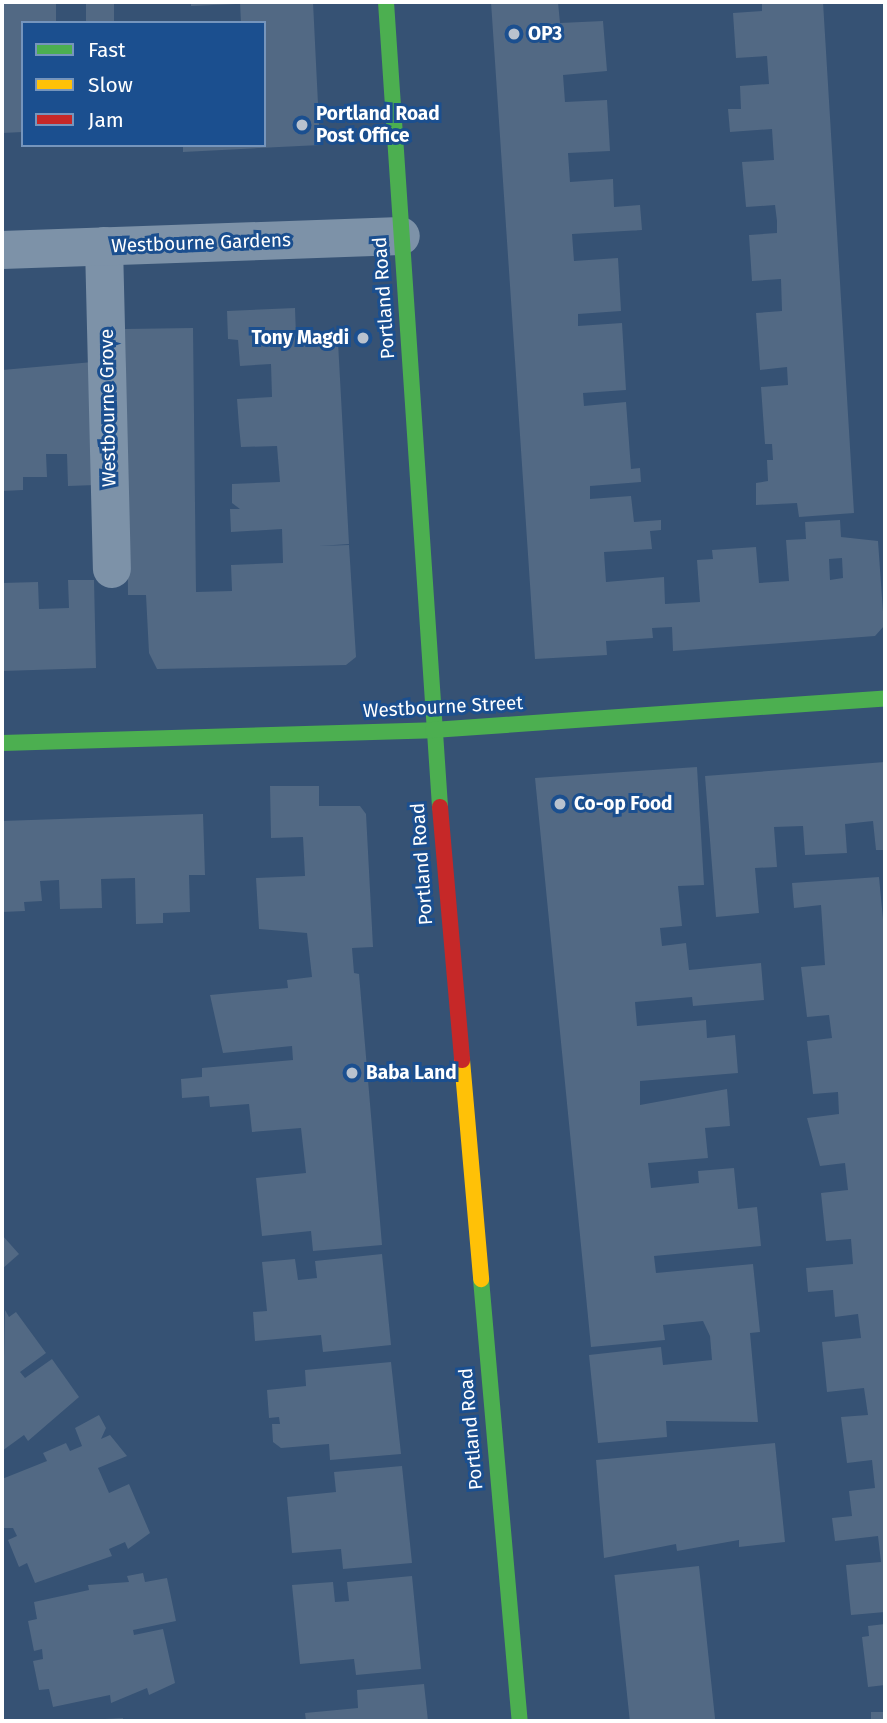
<!DOCTYPE html>
<style>
body{margin:0}
#map{position:relative;width:887px;height:1723px;overflow:hidden;background:#365274;font-family:"Fira Sans",sans-serif}
div>[style]{position:absolute}
.building>*{inset:0;background:#526984;transform-origin:0 0}
.street>*{height:38px;margin:-19px;padding:0 19px;transform-origin:19px;border-radius:19px;background:#7d92a8}
.fast>*{height:16px;margin:-8px;padding:0 8px;transform-origin:8px;border-radius:8px;background:#4caf50}
.slow>*{height:16px;margin:-8px;padding:0 8px;transform-origin:8px;border-radius:8px;background:#ffc107}
.jam>*{height:16px;margin:-8px;padding:0 8px;transform-origin:8px;border-radius:8px;background:#c62828}
.dots>*{width:19px;height:19px;translate:-50% -50%;box-sizing:border-box;border:4px solid #1b4f8f;border-radius:50%}
span{translate:-50% -50%;white-space:nowrap;text-align:center;line-height:1.15;-webkit-text-stroke:6px #1b4f8f;paint-order:stroke}
.poi-label{font-size:19px;color:#fff;font-weight:700}
.left{translate:0 -50%;text-align:left}
.right{translate:-100% -50%;text-align:right}
.street-label{font-size:19px;color:#fff}
.frame{position:absolute;inset:0;border:4px solid #fff;pointer-events:none}
.legend{position:absolute;left:21px;top:21px;width:245px;height:126px;box-sizing:border-box;background:#1b4f8f;border:2px solid #7695bc;margin:0;padding:9px 12px;list-style:none;font-size:21px;color:#fff}
.legend li{display:flex;align-items:center;gap:14px;height:35px}
.legend b{width:35px;border:2px solid #7695bc}
</style>
<div id="map">
<div class="building">
<div style="clip-path:polygon(27px 2px,56px 2px,56px 23px,23px 23px,23px 132px,2px 133px,2px 3px)"></div>
<div style="left:86px;top:2px;width:28px;height:21px"></div>
<div style="clip-path:polygon(191px 2px,236px 2px,236px 4px,191px 6px)"></div>
<div style="clip-path:polygon(240px 2px,313px 2px,320px 145px,183px 152px,183px 145px,264px 145px,264px 23px,241px 23px)"></div>
<div style="clip-path:polygon(evenodd,491px 2px,558px 2px,560px 23px,603px 21px,607px 71px,563px 75px,565px 102px,607px 100px,610px 151px,568px 153px,570px 182px,613px 179px,614px 207px,640px 205px,642px 230px,572px 234px,574px 261px,618px 258px,621px 311px,578px 314px,578px 326px,622px 323px,626px 390px,583px 393px,584px 406px,626px 402px,631px 469px,640px 468px,641px 482px,590px 486px,590px 499px,631px 496px,634px 522px,661px 520px,661px 530px,650px 531px,652px 549px,604px 552px,606px 582px,664px 577px,665px 604px,700px 602px,697px 560px,713px 559px,712px 550px,756px 547px,759px 583px,789px 581px,786px 540px,806px 539px,805px 522px,840px 520px,841px 537px,878px 541px,884px 626px,875px 636px,673px 651px,672px 627px,652px 628px,653px 638px,606px 641px,607px 655px,535px 659px,491px 2px,842px 558px,843px 578px,830px 580px,829px 559px,842px 558px)"></div>
<div style="clip-path:polygon(762px 2px,823px 2px,854px 513px,799px 517px,797px 503px,756px 505px,756px 483px,768px 481px,767px 460px,773px 460px,772px 444px,765px 444px,761px 387px,788px 385px,787px 367px,760px 370px,756px 313px,782px 311px,781px 279px,752px 281px,749px 235px,777px 233px,777px 221px,775px 205px,746px 207px,742px 162px,774px 160px,772px 129px,730px 132px,728px 109px,741px 109px,740px 86px,769px 84px,767px 56px,736px 58px,733px 13px,762px 11px)"></div>
<div style="clip-path:polygon(295px 308px,296px 336px,329px 334px,338px 342px,349px 544px,319px 546px,349px 545px,356px 657px,346px 665px,157px 669px,149px 653px,146px 595px,128px 595px,125px 329px,193px 328px,196px 592px,232px 591px,231px 565px,283px 563px,282px 529px,231px 532px,230px 509px,240px 509px,232px 503px,232px 484px,280px 482px,277px 446px,241px 447px,239px 426px,237px 399px,272px 397px,271px 364px,240px 366px,238px 340px,228px 339px,227px 311px)"></div>
<div style="clip-path:polygon(93px 362px,96px 485px,68px 486px,67px 454px,46px 454px,47px 477px,23px 477px,23px 490px,2px 491px,2px 370px)"></div>
<div style="clip-path:polygon(68px 580px,94px 580px,96px 668px,2px 671px,2px 583px,38px 582px,39px 609px,69px 608px)"></div>
<div style="clip-path:polygon(885px 762px,885px 850px,876px 850px,873px 821px,845px 824px,847px 853px,805px 855px,803px 826px,774px 827px,777px 867px,755px 868px,759px 913px,716px 917px,705px 776px)"></div>
<div style="clip-path:polygon(697px 767px,704px 885px,678px 886px,682px 926px,660px 928px,662px 946px,686px 943px,689px 970px,761px 963px,764px 1000px,693px 1006px,692px 997px,635px 1002px,637px 1026px,706px 1020px,707px 1038px,735px 1035px,738px 1073px,640px 1081px,640px 1105px,727px 1089px,730px 1126px,705px 1128px,708px 1158px,648px 1163px,651px 1188px,699px 1183px,698px 1171px,734px 1168px,738px 1209px,757px 1207px,761px 1246px,654px 1256px,656px 1273px,753px 1264px,760px 1332px,750px 1333px,758px 1422px,666px 1421px,667px 1437px,598px 1443px,589px 1355px,661px 1347px,663px 1365px,712px 1360px,710px 1336px,703px 1321px,663px 1325px,665px 1340px,591px 1347px,535px 778px)"></div>
<div style="clip-path:polygon(270px 786px,319px 786px,319px 806px,360px 806px,366px 814px,373px 947px,352px 948px,354px 973px,359px 974px,382px 1245px,313px 1251px,311px 1231px,262px 1236px,256px 1178px,306px 1173px,301px 1128px,252px 1132px,249px 1104px,210px 1107px,209px 1096px,182px 1098px,181px 1079px,202px 1077px,202px 1068px,293px 1060px,292px 1046px,223px 1053px,210px 995px,288px 988px,287px 980px,312px 977px,307px 933px,259px 929px,256px 878px,305px 876px,303px 837px,271px 838px)"></div>
<div style="clip-path:polygon(203px 814px,205px 875px,189px 875px,190px 912px,163px 913px,163px 923px,136px 924px,135px 878px,101px 879px,102px 908px,60px 909px,59px 880px,40px 881px,42px 901px,24px 902px,25px 911px,2px 912px,2px 821px)"></div>
<div style="clip-path:polygon(879px 877px,885px 940px,885px 1612px,851px 1615px,846px 1565px,881px 1562px,878px 1536px,835px 1541px,832px 1518px,852px 1516px,849px 1491px,875px 1488px,872px 1460px,847px 1463px,841px 1417px,868px 1415px,864px 1388px,827px 1392px,822px 1342px,861px 1338px,858px 1314px,835px 1317px,833px 1290px,808px 1292px,806px 1268px,853px 1264px,851px 1239px,826px 1241px,821px 1193px,848px 1190px,845px 1163px,820px 1166px,807px 1118px,839px 1114px,838px 1092px,813px 1094px,807px 1041px,832px 1038px,829px 1015px,807px 1017px,801px 967px,825px 965px,821px 905px,794px 908px,792px 883px)"></div>
<div style="clip-path:polygon(2px 1235px,19px 1254px,2px 1269px)"></div>
<div style="clip-path:polygon(382px 1254px,391px 1345px,323px 1352px,321px 1335px,255px 1341px,253px 1312px,267px 1311px,262px 1262px,295px 1259px,298px 1280px,317px 1278px,315px 1261px)"></div>
<div style="clip-path:polygon(5px 1310px,9px 1317px,16px 1312px,46px 1353px,20px 1372px,25px 1378px,52px 1359px,79px 1397px,28px 1441px,24px 1435px,2px 1451px)"></div>
<div style="clip-path:polygon(391px 1362px,401px 1454px,330px 1460px,329px 1444px,281px 1448px,273px 1442px,272px 1424px,280px 1424px,279px 1417px,269px 1418px,267px 1390px,306px 1386px,305px 1370px)"></div>
<div style="clip-path:polygon(99px 1415px,106px 1428px,101px 1439px,110px 1435px,127px 1456px,98px 1468px,109px 1493px,129px 1484px,150px 1533px,128px 1549px,125px 1542px,109px 1549px,112px 1556px,35px 1583px,27px 1563px,19px 1567px,8px 1540px,17px 1536px,13px 1528px,2px 1528px,2px 1479px,47px 1461px,43px 1453px,66px 1443px,70px 1451px,82px 1446px,75px 1428px)"></div>
<div style="clip-path:polygon(775px 1443px,785px 1542px,739px 1547px,739px 1540px,677px 1551px,676px 1544px,604px 1558px,596px 1460px)"></div>
<div style="clip-path:polygon(402px 1466px,412px 1563px,343px 1569px,341px 1549px,292px 1553px,287px 1497px,336px 1492px,334px 1472px)"></div>
<div style="left:699px;top:1566px;width:156px;height:85px;rotate:84deg"></div>
<div style="clip-path:polygon(143px 1573px,145px 1582px,167px 1578px,176px 1621px,133px 1630px,134px 1635px,163px 1629px,175px 1683px,149px 1695px,147px 1688px,111px 1703px,110px 1695px,53px 1707px,49px 1689px,39px 1690px,33px 1661px,43px 1659px,42px 1649px,34px 1651px,28px 1621px,37px 1619px,34px 1602px,89px 1590px,88px 1585px,129px 1582px,127px 1576px)"></div>
<div style="clip-path:polygon(412px 1576px,421px 1669px,356px 1675px,354px 1659px,300px 1664px,292px 1585px,333px 1582px,335px 1602px,349px 1601px,347px 1582px)"></div>
<div style="clip-path:polygon(885px 1624px,885px 1685px,868px 1687px,862px 1637px,869px 1636px,868px 1626px)"></div>
<div style="clip-path:polygon(424px 1684px,428px 1721px,306px 1721px,305px 1713px,358px 1708px,357px 1690px)"></div>
<div style="left:885px;top:1712px;width:9px;height:14px;rotate:90deg"></div>
<div style="clip-path:polygon(123px 1718px,123px 1721px,105px 1721px,105px 1719px)"></div>
</div>
<div class="street">
<div style="left:104px;top:246px;width:323px;rotate:88.6deg"></div>
<div style="left:2px;top:250px;width:399px;rotate:-2deg"></div>
</div>
<div class="fast">
<div style="left:386px;top:2px;width:807px;rotate:86.16deg"></div>
<div style="left:2px;top:743px;width:431px;rotate:-1.7deg"></div>
<div style="left:433px;top:730px;width:453px;rotate:-4deg"></div>
<div style="left:481px;top:1279px;width:444px;rotate:85deg"></div>
</div>
<div class="slow">
<div style="left:462px;top:1060px;width:220px;rotate:85deg"></div>
</div>
<div class="jam">
<div style="left:440px;top:807px;width:254px;rotate:85deg"></div>
</div>
<div class="dots">
<div style="left:514px;top:34px;background:#b9c2ce"></div>
<div style="left:302px;top:125px;background:#b9c2ce"></div>
<div style="left:363px;top:338px;background:#b9c2ce"></div>
<div style="left:560px;top:804px;background:#b9c2ce"></div>
<div style="left:352px;top:1073px;background:#b9c2ce"></div>
</div>
<div class="poi-label">
<span class="left" style="left:528px;top:34px">OP3</span>
<span class="left" style="left:316px;top:125px">Portland Road<br>Post Office</span>
<span class="right" style="left:349px;top:338px">Tony Magdi</span>
<span class="left" style="left:574px;top:804px">Co-op Food</span>
<span class="left" style="left:366px;top:1073px">Baba Land</span>
</div>
<div class="street-label">
<span style="left:201px;top:243px;rotate:-2deg">Westbourne Gardens</span>
<span style="left:384px;top:298px;rotate:-94deg">Portland Road</span>
<span style="left:108px;top:408px;rotate:-91deg">Westbourne Grove</span>
<span style="left:443px;top:707px;rotate:-3deg">Westbourne Street</span>
<span style="left:422px;top:864px;rotate:-94deg">Portland Road</span>
<span style="left:471px;top:1429px;rotate:-95deg">Portland Road</span>
</div>
<div class="frame"></div>
<ul class="legend">
<li><b style="height:9px;background:#4caf50"></b>Fast</li>
<li><b style="height:9px;background:#ffc107"></b>Slow</li>
<li><b style="height:9px;background:#c62828"></b>Jam</li>
</ul>
</div>
